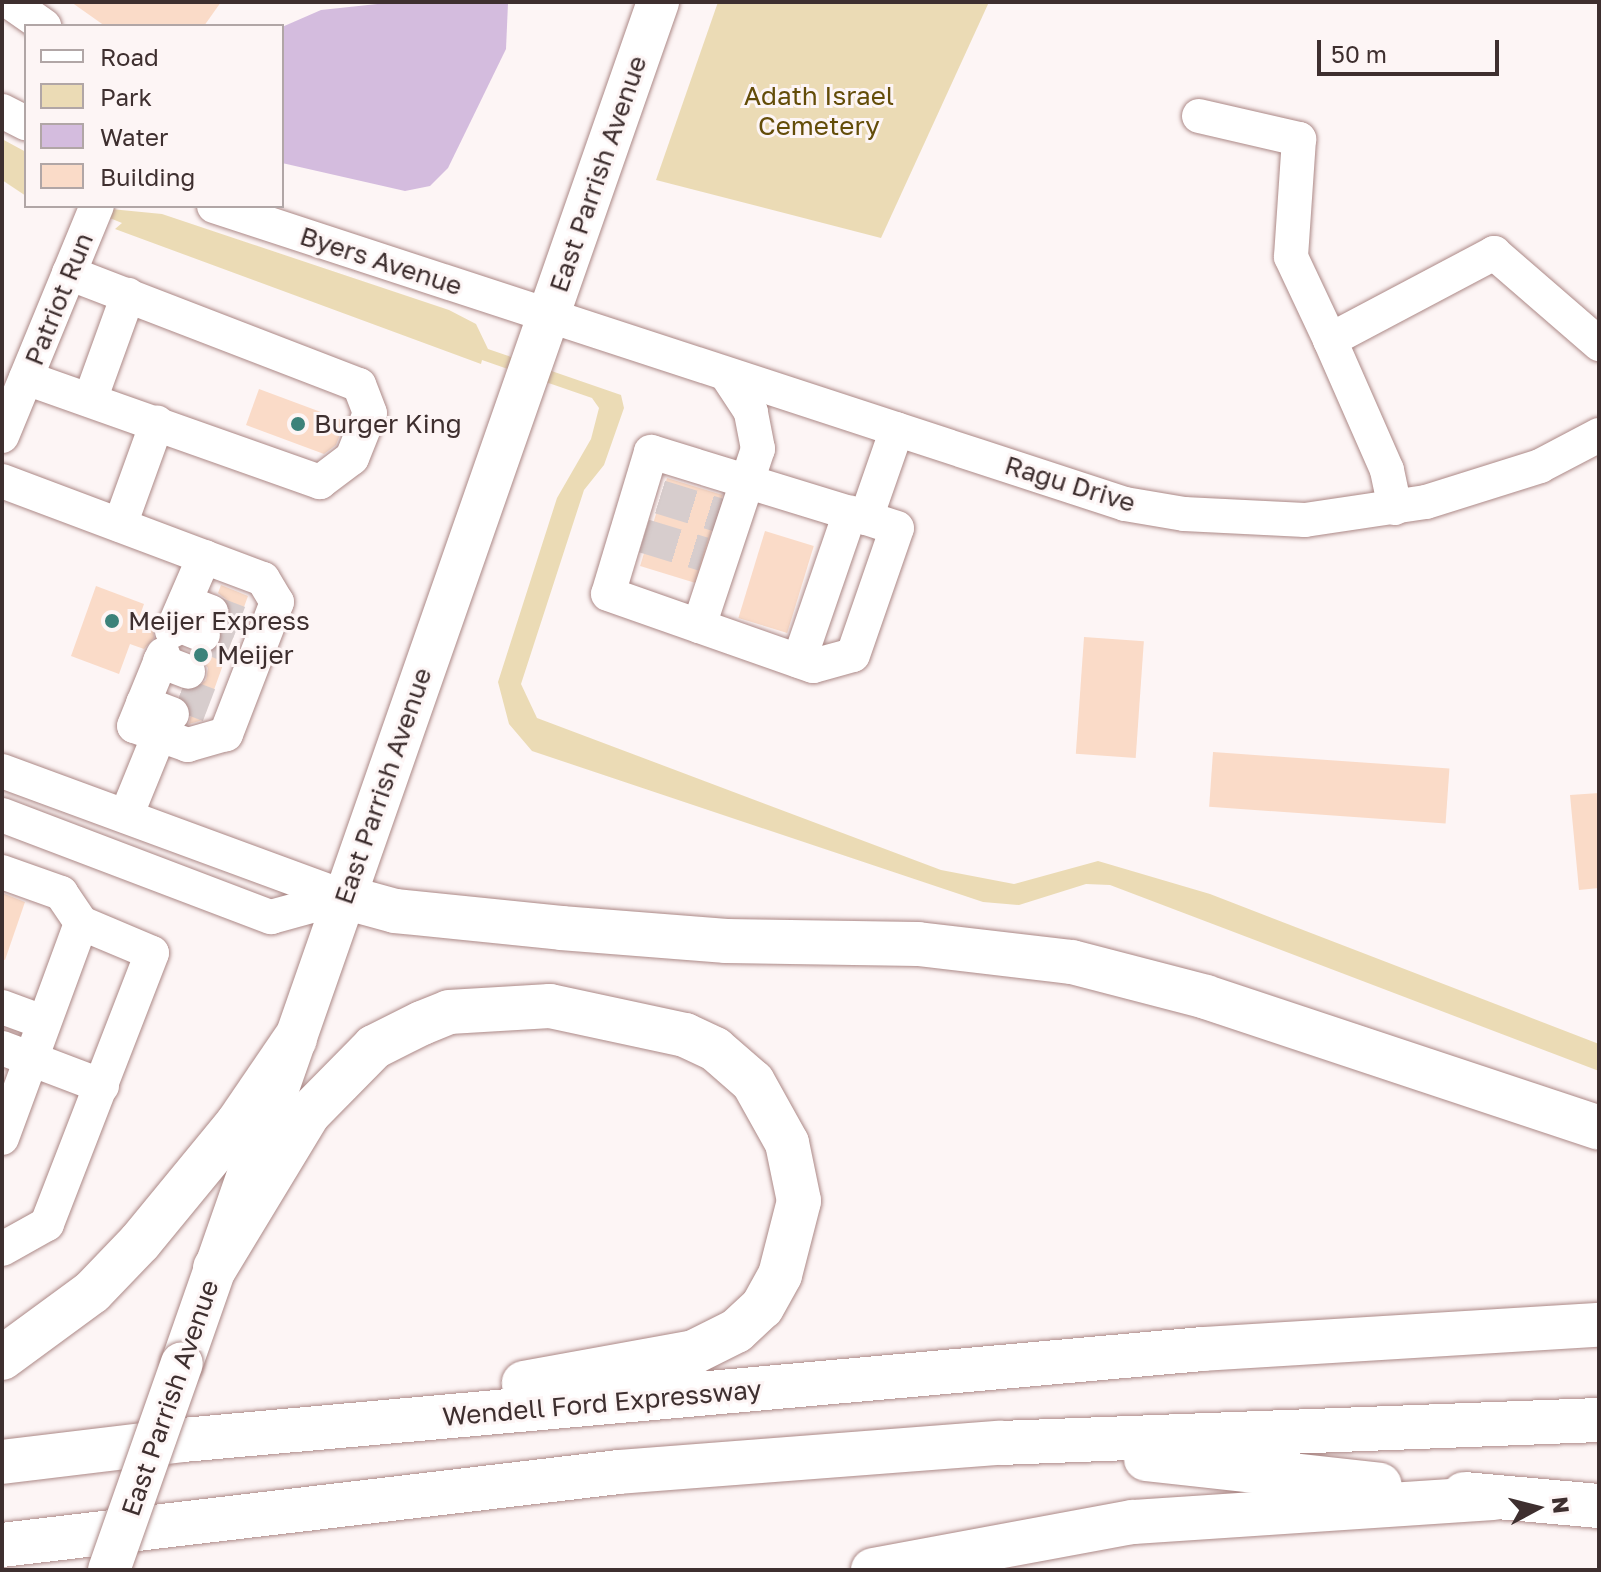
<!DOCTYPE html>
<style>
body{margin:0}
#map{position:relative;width:1601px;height:1572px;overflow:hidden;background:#fdf5f5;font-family:"Golos Text",sans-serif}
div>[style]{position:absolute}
.green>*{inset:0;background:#ebdbb5}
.water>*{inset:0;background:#d4bcde}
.building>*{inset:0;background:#fadbc8;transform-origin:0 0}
.minor-tunnel>*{height:34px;margin-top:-17px;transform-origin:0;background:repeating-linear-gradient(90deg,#d7cdcd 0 34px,transparent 0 51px)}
.roads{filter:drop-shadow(0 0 2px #ac8987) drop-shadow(0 0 2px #ac8987)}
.minor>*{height:34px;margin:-17px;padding:0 17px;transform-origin:17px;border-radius:17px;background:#fff}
.major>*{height:42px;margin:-21px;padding:0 21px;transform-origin:21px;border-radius:21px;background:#fff}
.highway>*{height:44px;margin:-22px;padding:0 22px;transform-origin:22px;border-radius:22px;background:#fff}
.bridges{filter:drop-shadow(0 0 2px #ac8987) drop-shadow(0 0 2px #ac8987)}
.major-bridge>*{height:42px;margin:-21px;padding:0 21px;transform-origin:21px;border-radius:21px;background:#fff}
.dots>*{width:22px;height:22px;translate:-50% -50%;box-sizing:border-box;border:4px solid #fdf5f5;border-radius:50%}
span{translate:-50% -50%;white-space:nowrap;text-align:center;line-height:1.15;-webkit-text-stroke:6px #fdf5f5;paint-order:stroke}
.park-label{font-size:26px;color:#634c08}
.street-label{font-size:26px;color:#3e2f2f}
.poi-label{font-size:26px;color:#3e2f2f}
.left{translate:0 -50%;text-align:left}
.frame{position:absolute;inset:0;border:4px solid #3e2f2f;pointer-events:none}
.legend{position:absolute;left:24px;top:24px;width:260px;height:184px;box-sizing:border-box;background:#fdf5f5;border:2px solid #b1a6a6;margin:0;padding:10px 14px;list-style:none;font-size:24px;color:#3e2f2f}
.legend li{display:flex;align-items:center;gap:16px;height:40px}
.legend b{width:40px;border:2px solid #b1a6a6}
.north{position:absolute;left:1497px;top:1468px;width:80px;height:80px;-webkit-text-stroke:6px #fdf5f5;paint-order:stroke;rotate:83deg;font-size:22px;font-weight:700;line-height:32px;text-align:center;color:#3e2f2f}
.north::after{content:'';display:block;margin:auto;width:28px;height:36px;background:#3e2f2f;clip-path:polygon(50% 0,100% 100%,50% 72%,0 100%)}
.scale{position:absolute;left:1317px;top:40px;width:182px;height:36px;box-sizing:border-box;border:4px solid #3e2f2f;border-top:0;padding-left:10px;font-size:24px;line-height:28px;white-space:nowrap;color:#3e2f2f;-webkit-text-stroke:6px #fdf5f5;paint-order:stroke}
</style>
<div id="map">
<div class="green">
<div style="clip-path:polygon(718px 2px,989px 2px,881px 238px,656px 180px)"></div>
<div style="clip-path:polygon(2px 139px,26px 152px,26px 196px,2px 180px)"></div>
<div style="clip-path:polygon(80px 206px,162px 214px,449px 310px,476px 324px,488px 349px,621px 395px,624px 408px,604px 465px,584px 490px,521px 684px,537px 718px,941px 870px,1014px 884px,1098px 861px,1210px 894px,1599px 1044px,1599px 1071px,1110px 885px,1086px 884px,1019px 905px,983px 902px,532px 751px,509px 724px,498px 682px,557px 498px,591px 439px,599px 408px,592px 398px,482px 360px,481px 364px,115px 229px,122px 223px)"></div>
</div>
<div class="water">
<div style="clip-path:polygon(396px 2px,508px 3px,506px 49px,448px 168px,430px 186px,405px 191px,282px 163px,282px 27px,321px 10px)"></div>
</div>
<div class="building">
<div style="clip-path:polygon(71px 2px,221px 2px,204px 26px,105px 26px)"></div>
<div style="clip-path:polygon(259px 389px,345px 421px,336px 445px,324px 454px,246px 425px)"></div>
<div style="left:667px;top:478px;width:58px;height:92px;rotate:17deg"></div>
<div style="left:765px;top:531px;width:51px;height:91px;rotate:17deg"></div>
<div style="clip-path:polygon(221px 585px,248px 596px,203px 720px,189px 724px,192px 710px,181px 691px,192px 692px,206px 680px,208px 668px,196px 654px,216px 650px,230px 618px,227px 600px,218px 593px)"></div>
<div style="clip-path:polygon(96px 586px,144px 604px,138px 621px,153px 626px,154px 638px,144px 649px,130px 644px,119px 674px,71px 656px)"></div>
<div style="left:1084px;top:637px;width:60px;height:117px;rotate:4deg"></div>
<div style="left:1213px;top:752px;width:237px;height:55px;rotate:4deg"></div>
<div style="clip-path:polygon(1599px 793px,1599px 888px,1579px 890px,1570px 795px)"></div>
<div style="clip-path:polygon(2px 893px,25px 902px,5px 960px,2px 959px)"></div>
</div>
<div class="minor-tunnel">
<div style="left:660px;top:497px;width:61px;rotate:17.2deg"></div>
<div style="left:644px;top:536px;width:62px;rotate:17deg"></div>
<div style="left:211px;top:612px;width:30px;rotate:21deg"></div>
<div style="left:203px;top:635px;width:29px;rotate:22deg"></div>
<div style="left:180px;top:694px;width:31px;rotate:21deg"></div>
</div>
<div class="roads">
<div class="minor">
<div style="left:10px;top:2px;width:42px;rotate:35.2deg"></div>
<div style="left:2px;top:111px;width:27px;rotate:27deg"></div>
<div style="left:1199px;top:116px;width:103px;rotate:13deg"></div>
<div style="left:1299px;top:139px;width:118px;rotate:93.9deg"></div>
<div style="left:1291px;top:257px;width:92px;rotate:64.8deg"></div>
<div style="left:214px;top:206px;width:959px;rotate:18.11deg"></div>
<div style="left:1125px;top:504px;width:60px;rotate:9.6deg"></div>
<div style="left:1184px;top:514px;width:121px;rotate:2.8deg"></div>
<div style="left:1305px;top:520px;width:122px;rotate:-8.5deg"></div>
<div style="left:1426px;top:502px;width:120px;rotate:-17.5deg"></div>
<div style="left:1540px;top:466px;width:67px;rotate:-27.7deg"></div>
<div style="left:26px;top:378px;width:312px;rotate:19.5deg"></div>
<div style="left:320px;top:482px;width:40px;rotate:-37deg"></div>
<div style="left:352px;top:458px;width:48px;rotate:-68.2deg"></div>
<div style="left:370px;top:413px;width:30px;rotate:-111deg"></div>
<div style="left:359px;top:385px;width:311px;rotate:-158.9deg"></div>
<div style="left:90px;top:400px;width:112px;rotate:-70.1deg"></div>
<div style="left:2px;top:436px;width:249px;rotate:-67.6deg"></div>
<div style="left:2px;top:481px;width:279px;rotate:20.6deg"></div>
<div style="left:263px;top:579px;width:27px;rotate:59deg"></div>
<div style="left:277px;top:602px;width:142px;rotate:111.1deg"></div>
<div style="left:226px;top:734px;width:40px;rotate:164deg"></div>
<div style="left:188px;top:745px;width:57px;rotate:-160.6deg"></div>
<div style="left:134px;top:726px;width:77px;rotate:-67.8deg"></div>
<div style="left:1395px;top:508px;width:39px;rotate:-102deg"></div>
<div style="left:1387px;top:470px;width:142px;rotate:-113.7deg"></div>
<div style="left:1330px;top:340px;width:186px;rotate:-27.9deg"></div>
<div style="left:1494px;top:253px;width:139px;rotate:40.9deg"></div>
<div style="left:866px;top:518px;width:225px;rotate:-162.9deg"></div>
<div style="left:651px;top:452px;width:148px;rotate:106.8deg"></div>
<div style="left:608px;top:594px;width:217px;rotate:19.4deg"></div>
<div style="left:813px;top:666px;width:41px;rotate:-15.4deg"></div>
<div style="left:853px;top:655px;width:134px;rotate:-70.9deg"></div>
<div style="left:897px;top:528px;width:33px;rotate:-162deg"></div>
<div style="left:866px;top:518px;width:94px;rotate:-70.8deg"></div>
<div style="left:120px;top:525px;width:109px;rotate:-70.1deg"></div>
<div style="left:185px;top:602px;width:28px;rotate:21deg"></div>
<div style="left:176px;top:624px;width:29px;rotate:22deg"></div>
<div style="left:699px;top:626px;width:187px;rotate:-71.6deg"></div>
<div style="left:758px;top:449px;width:38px;rotate:-101deg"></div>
<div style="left:751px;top:412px;width:45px;rotate:-123.3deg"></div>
<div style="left:172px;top:631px;width:81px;rotate:-66.6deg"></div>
<div style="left:160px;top:661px;width:30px;rotate:21deg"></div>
<div style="left:799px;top:661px;width:157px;rotate:-71deg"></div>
<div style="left:143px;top:703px;width:31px;rotate:21deg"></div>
<div style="left:2px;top:771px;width:364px;rotate:20.2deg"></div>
<div style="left:2px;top:815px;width:288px;rotate:20.8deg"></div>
<div style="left:271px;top:917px;width:76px;rotate:-15.3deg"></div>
<div style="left:126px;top:816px;width:87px;rotate:-67.8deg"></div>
<div style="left:2px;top:872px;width:63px;rotate:19.6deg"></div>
<div style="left:61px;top:893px;width:36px;rotate:56deg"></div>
<div style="left:81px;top:923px;width:77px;rotate:22.9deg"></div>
<div style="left:152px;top:953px;width:291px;rotate:111.2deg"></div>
<div style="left:47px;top:1224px;width:51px;rotate:150.9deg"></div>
<div style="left:2px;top:1007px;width:44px;rotate:20.1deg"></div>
<div style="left:2px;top:1048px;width:107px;rotate:20.8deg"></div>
<div style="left:2px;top:1138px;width:229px;rotate:-69.8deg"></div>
</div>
<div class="major">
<div style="left:182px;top:1363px;width:1442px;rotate:-70.72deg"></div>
</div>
<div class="highway">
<div style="left:344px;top:897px;width:53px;rotate:15.4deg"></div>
<div style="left:395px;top:911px;width:167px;rotate:5.8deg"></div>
<div style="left:561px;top:928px;width:166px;rotate:4.5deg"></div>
<div style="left:726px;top:941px;width:192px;rotate:0.9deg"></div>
<div style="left:918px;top:944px;width:155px;rotate:6.7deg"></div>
<div style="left:1072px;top:962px;width:138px;rotate:14.6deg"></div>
<div style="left:1206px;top:997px;width:414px;rotate:18.4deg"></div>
<div style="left:215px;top:1268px;width:181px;rotate:-58.8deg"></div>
<div style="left:309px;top:1113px;width:93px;rotate:-45.4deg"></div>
<div style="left:374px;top:1047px;width:54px;rotate:-26.6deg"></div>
<div style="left:422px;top:1023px;width:29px;rotate:-22deg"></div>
<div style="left:449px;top:1012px;width:101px;rotate:-3.4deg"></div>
<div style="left:550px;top:1006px;width:138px;rotate:12.1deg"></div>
<div style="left:685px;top:1035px;width:33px;rotate:25deg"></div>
<div style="left:715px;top:1049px;width:50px;rotate:41deg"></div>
<div style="left:753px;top:1082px;width:70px;rotate:60.9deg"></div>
<div style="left:787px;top:1143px;width:59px;rotate:78.3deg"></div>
<div style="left:799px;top:1201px;width:76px;rotate:104.4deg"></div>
<div style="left:780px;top:1275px;width:37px;rotate:119deg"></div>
<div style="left:762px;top:1307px;width:35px;rotate:137deg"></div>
<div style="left:736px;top:1331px;width:47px;rotate:153.4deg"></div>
<div style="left:694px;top:1352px;width:173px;rotate:169.7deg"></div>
<div style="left:2px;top:1358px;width:112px;rotate:-36.3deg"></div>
<div style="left:92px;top:1292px;width:69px;rotate:-46.2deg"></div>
<div style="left:140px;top:1242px;width:153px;rotate:-50.6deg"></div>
<div style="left:237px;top:1124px;width:103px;rotate:-55.7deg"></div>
<div style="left:1146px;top:1459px;width:235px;rotate:6.3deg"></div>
<div style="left:2px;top:1462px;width:182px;rotate:-6.9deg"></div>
<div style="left:183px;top:1440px;width:1023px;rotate:-5.1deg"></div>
<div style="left:1202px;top:1349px;width:398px;rotate:-3.5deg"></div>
<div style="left:1464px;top:1494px;width:136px;rotate:5.1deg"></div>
<div style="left:2px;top:1545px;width:621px;rotate:-6.75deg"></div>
<div style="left:619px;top:1472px;width:382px;rotate:-4.4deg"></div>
<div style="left:1000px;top:1443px;width:599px;rotate:-2.2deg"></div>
<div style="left:873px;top:1570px;width:264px;rotate:-10.5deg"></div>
<div style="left:1133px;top:1522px;width:361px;rotate:-3.8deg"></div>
</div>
</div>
<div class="bridges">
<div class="major-bridge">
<div style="left:109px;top:1570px;width:219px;rotate:-70.6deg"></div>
</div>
</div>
<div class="dots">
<div style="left:298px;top:424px;background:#3c827a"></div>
<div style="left:112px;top:621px;background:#3c827a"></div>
<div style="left:201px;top:655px;background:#3c827a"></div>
</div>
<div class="park-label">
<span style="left:819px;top:111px">Adath Israel<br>Cemetery</span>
</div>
<div class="street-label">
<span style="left:598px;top:174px;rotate:-71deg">East Parrish Avenue</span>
<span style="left:381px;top:261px;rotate:18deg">Byers Avenue</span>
<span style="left:59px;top:299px;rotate:-68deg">Patriot Run</span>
<span style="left:1070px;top:484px;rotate:17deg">Ragu Drive</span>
<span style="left:383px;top:786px;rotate:-71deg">East Parrish Avenue</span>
<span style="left:170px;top:1398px;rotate:-71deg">East Parrish Avenue</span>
<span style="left:602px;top:1403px;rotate:-5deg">Wendell Ford Expressway</span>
</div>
<div class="poi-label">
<span class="left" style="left:314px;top:424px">Burger King</span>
<span class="left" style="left:128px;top:621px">Meijer Express</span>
<span class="left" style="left:217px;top:655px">Meijer</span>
</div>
<div class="frame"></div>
<ul class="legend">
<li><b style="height:10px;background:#fff"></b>Road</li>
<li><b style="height:22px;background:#ebdbb5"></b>Park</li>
<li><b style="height:22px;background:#d4bcde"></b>Water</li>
<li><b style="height:22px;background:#fadbc8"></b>Building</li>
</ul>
<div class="north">N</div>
<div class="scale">50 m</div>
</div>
